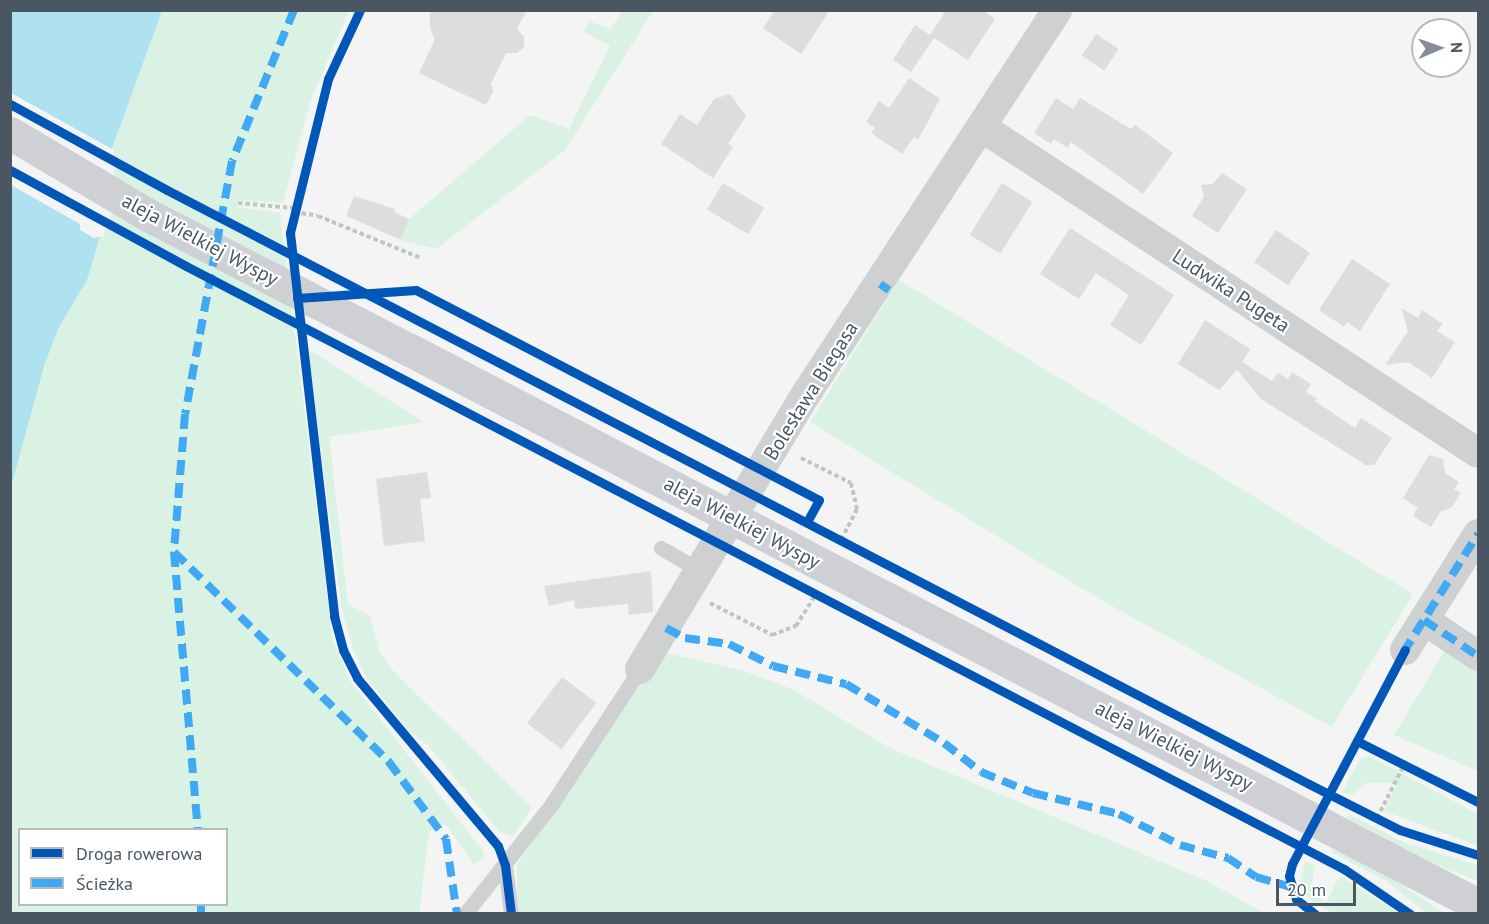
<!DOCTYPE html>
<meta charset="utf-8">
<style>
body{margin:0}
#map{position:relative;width:1489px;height:924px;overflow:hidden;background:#f4f4f4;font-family:"PT Sans",sans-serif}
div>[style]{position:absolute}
.green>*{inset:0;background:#d9f2e3}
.water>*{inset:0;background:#aee2f0}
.pier>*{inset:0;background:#f4f4f4}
.building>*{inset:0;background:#ddddde;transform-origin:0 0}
.path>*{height:4px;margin-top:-2px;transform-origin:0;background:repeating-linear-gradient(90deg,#bcc7c4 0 4.5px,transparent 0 7.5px)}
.service>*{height:15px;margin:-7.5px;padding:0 7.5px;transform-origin:7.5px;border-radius:7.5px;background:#ced0d2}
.minor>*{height:30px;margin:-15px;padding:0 15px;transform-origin:15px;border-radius:15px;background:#ced0d2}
.secondary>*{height:33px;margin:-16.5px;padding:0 16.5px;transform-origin:16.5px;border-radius:16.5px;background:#ced0d4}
.secondary-bridge>*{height:33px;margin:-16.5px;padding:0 16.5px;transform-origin:16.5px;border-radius:16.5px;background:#ced0d4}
.quiet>*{height:8px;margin-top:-4px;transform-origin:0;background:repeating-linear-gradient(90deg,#3fa9f5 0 15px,transparent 0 23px)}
.cycleway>*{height:9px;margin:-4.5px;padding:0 4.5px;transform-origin:4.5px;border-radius:4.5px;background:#0057b8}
span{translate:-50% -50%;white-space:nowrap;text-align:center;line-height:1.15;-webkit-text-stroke:4.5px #fff;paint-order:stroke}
.street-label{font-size:20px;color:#4a5661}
.frame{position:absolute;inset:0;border:12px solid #4a5661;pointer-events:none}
.legend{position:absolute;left:18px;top:828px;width:210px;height:78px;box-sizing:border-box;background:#fff;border:2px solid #b7bbc0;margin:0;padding:8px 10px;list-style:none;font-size:18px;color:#4a5661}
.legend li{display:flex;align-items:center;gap:12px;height:30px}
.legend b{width:30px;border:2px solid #b7bbc0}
.north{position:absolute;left:1411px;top:18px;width:60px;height:60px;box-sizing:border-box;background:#fff;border:2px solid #b7bbc0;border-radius:50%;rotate:88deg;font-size:16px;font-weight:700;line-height:24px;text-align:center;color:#4a5661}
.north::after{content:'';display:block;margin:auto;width:21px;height:27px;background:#868d94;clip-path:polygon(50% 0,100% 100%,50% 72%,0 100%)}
.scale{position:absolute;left:1276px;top:879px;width:80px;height:27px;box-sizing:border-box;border:3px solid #4a5661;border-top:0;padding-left:8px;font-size:18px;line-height:21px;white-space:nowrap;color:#4a5661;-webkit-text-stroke:4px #fff;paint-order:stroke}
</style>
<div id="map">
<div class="green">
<div style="clip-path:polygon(evenodd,162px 11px,349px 11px,311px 99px,283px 203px,238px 200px,237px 207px,280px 213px,333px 642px,351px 682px,483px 851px,484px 858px,474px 864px,445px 824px,429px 832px,419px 913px,14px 914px,10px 897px,11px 487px,45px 363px,59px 327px,87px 280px,109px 157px,162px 11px,20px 830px,226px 830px,226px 904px,20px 904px,20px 830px)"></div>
<div style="clip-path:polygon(623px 11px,653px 11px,565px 150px,436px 249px,401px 240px,409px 219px,530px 115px,569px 129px,610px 46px,584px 32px,589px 21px,610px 29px)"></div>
<div style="clip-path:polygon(899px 280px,1413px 594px,1332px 727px,1101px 600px,810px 422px)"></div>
<div style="clip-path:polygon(308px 349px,424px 422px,329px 437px,348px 604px,370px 616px,380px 652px,395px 673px,529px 804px,531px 809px,513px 837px,500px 832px,427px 744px,409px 731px,366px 677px,354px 651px,341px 606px)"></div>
<div style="clip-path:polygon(1446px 648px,1478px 668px,1478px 771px,1394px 735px)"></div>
<div style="clip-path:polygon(661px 652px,742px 670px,794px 690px,890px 748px,1207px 881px,1264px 913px,517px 913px,517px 865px)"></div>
<div style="clip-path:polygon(1369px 756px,1478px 814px,1478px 846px,1384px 811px,1396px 787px,1390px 783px,1365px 783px,1352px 795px,1342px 792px,1360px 759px)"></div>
<div style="clip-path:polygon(1349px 814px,1405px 843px,1478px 865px,1478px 881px,1427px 861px,1347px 818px)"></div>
<div style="clip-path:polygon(1334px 847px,1385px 874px,1444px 913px,1426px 913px,1385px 880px,1331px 852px)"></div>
<div style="clip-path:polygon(1305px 861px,1315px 866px,1312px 882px,1319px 898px,1326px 902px,1340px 876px,1398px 913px,1333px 913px,1315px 903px,1306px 895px,1301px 881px)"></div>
</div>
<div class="water">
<div style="clip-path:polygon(11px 11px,162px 11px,109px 157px,102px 230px,87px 280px,59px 327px,45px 363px,11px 487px)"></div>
</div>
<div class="pier">
<div style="clip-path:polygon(11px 93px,114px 150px,115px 202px,104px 236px,94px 238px,80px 230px,80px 224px,11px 185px)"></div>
</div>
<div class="building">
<div style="clip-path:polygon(430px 10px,527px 10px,517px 29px,524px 37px,524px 47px,517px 53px,506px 53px,491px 84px,493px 92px,486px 105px,419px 73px,435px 39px,430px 28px)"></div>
<div style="clip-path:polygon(775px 10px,830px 10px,801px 54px,763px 28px)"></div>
<div style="clip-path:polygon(946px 10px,983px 10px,995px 19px,968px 60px,934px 38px,911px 72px,893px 60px,915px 25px,930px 35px)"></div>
<div style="left:1096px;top:34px;width:27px;height:26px;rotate:33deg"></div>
<div style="clip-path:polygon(909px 78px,940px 99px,918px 140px,914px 137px,902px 154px,871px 133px,875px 128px,866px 122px,879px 101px,889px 108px)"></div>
<div style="clip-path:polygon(730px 94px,746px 116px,728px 144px,733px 147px,713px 178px,661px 144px,680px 114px,697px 125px,714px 99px)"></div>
<div style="clip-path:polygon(1056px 98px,1073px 109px,1080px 98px,1131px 129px,1135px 125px,1173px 153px,1143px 194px,1071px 142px,1068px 148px,1054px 139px,1051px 144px,1034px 133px)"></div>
<div style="clip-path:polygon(1222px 173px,1247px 189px,1218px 233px,1192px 216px,1204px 196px,1201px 185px,1213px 184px)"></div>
<div style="left:723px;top:183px;width:48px;height:31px;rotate:31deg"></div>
<div style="left:1002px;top:183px;width:36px;height:61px;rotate:32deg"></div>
<div style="clip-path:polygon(354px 196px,395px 209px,394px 212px,409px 219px,401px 240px,346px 216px)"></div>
<div style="clip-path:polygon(1070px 228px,1174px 295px,1141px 345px,1110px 325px,1129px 295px,1096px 273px,1079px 299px,1040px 274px)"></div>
<div style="left:1276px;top:230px;width:41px;height:39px;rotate:34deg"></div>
<div style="clip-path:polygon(1352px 259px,1390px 284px,1360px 331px,1347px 322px,1344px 327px,1319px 310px)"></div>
<div style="clip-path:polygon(1401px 308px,1418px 318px,1422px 310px,1443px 324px,1437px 331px,1455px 342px,1432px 378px,1408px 362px,1385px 365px,1408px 331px)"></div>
<div style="clip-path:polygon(1205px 320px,1250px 349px,1242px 362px,1272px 381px,1278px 373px,1288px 379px,1292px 372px,1311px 384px,1306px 392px,1317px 399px,1315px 401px,1355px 428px,1361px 418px,1392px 438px,1374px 465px,1366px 465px,1261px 399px,1237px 370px,1219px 390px,1178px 364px)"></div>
<div style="clip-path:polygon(1429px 455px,1443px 459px,1445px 473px,1459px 482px,1454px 489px,1461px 493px,1451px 508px,1441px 511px,1431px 527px,1413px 516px,1418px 508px,1403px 498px)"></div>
<div style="clip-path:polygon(427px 472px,431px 498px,420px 499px,425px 541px,384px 546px,376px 479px)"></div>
<div style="clip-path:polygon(651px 571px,653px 612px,629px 615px,628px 604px,575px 609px,574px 600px,549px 606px,544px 586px)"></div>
<div style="left:562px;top:677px;width:43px;height:58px;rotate:37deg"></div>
</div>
<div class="path">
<div style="left:238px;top:203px;width:56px;rotate:5.1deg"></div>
<div style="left:294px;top:212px;width:24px;rotate:9deg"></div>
<div style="left:318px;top:216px;width:111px;rotate:22.2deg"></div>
<div style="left:801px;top:458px;width:56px;rotate:26.6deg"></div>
<div style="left:851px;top:483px;width:27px;rotate:77deg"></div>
<div style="left:857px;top:509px;width:35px;rotate:117deg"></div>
<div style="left:710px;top:603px;width:70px;rotate:27.3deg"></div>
<div style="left:772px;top:635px;width:26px;rotate:-21deg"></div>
<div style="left:796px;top:626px;width:36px;rotate:-58deg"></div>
<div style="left:1377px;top:818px;width:59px;rotate:-63deg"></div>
</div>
<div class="service">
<div style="left:661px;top:548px;width:46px;rotate:29.9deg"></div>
<div style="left:505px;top:865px;width:49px;rotate:83deg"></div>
<div style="left:465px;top:914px;width:139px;rotate:-51.7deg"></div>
<div style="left:551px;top:805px;width:163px;rotate:-56.8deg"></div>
</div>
<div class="minor">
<div style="left:983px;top:128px;width:592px;rotate:33.29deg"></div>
<div style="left:1424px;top:620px;width:65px;rotate:33.7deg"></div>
<div style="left:1405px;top:650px;width:137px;rotate:-57.8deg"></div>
<div style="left:640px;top:669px;width:325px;rotate:-58.9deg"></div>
<div style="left:808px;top:391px;width:455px;rotate:-56.8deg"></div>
</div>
<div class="secondary">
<div style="left:10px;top:133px;width:161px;rotate:30.7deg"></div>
<div style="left:148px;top:215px;width:295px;rotate:27.3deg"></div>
<div style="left:803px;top:555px;width:760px;rotate:27.41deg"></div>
</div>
<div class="secondary-bridge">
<div style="left:410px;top:350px;width:443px;rotate:27.5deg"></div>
</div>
<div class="quiet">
<div style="left:294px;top:10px;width:163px;rotate:112.3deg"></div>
<div style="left:232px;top:161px;width:257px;rotate:100.5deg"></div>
<div style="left:185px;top:414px;width:138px;rotate:94.6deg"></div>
<div style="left:174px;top:552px;width:301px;rotate:44.3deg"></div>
<div style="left:389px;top:762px;width:96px;rotate:53.5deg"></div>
<div style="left:446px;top:839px;width:76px;rotate:81.7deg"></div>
<div style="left:880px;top:284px;width:11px;rotate:34deg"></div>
<div style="left:174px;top:552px;width:279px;rotate:85.1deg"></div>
<div style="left:1424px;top:620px;width:65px;rotate:33.7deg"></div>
<div style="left:666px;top:628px;width:21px;rotate:28deg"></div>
<div style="left:685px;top:638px;width:44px;rotate:7.8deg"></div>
<div style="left:729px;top:644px;width:49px;rotate:26.6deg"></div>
<div style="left:773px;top:666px;width:75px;rotate:13.9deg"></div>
<div style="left:846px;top:684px;width:114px;rotate:31deg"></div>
<div style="left:944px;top:743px;width:47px;rotate:38.1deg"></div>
<div style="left:981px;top:772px;width:56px;rotate:22deg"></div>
<div style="left:1033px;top:793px;width:89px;rotate:13.7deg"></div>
<div style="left:1119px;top:814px;width:68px;rotate:26.9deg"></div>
<div style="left:1180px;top:845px;width:50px;rotate:15.2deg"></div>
<div style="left:1228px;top:858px;width:34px;rotate:34deg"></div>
<div style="left:1256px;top:877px;width:37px;rotate:16deg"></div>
<div style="left:1403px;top:653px;width:141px;rotate:-57.8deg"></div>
<div style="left:201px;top:904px;width:10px;rotate:90deg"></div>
</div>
<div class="cycleway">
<div style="left:360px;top:10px;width:76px;rotate:114.9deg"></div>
<div style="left:328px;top:79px;width:159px;rotate:103.9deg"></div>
<div style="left:290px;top:233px;width:386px;rotate:83.4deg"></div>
<div style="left:334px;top:616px;width:35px;rotate:75deg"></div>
<div style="left:343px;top:650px;width:31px;rotate:63deg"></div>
<div style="left:357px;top:678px;width:219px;rotate:50deg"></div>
<div style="left:498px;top:846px;width:20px;rotate:70deg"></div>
<div style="left:505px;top:865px;width:49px;rotate:83deg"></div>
<div style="left:10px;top:104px;width:179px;rotate:28.7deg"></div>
<div style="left:167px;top:190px;width:1287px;rotate:27.48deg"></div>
<div style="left:1309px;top:784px;width:102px;rotate:26.8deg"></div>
<div style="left:1400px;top:830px;width:82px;rotate:17.8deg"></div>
<div style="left:10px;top:170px;width:200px;rotate:28.6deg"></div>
<div style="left:186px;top:266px;width:1306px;rotate:27.51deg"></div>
<div style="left:1344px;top:869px;width:80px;rotate:34.3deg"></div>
<div style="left:297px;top:298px;width:119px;rotate:-3.8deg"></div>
<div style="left:416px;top:290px;width:454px;rotate:27.5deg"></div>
<div style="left:819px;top:500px;width:25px;rotate:119deg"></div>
<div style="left:1357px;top:741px;width:136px;rotate:26.8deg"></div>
<div style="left:1315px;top:914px;width:24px;rotate:-142deg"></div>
<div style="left:1296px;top:899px;width:24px;rotate:-107deg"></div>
<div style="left:1289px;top:876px;width:12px;rotate:-76deg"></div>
<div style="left:1292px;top:864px;width:242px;rotate:-62.2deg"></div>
</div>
<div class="street-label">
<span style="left:200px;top:240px;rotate:28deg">aleja Wielkiej Wyspy</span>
<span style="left:1231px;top:291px;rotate:33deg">Ludwika Pugeta</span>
<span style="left:811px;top:391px;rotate:-58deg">Bolesława Biegasa</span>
<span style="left:742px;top:523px;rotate:28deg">aleja Wielkiej Wyspy</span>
<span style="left:1174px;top:746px;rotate:27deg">aleja Wielkiej Wyspy</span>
</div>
<div class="frame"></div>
<ul class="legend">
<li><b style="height:8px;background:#0057b8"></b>Droga rowerowa</li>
<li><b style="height:8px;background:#3fa9f5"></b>Ścieżka</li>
</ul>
<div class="north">N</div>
<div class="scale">20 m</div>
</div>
